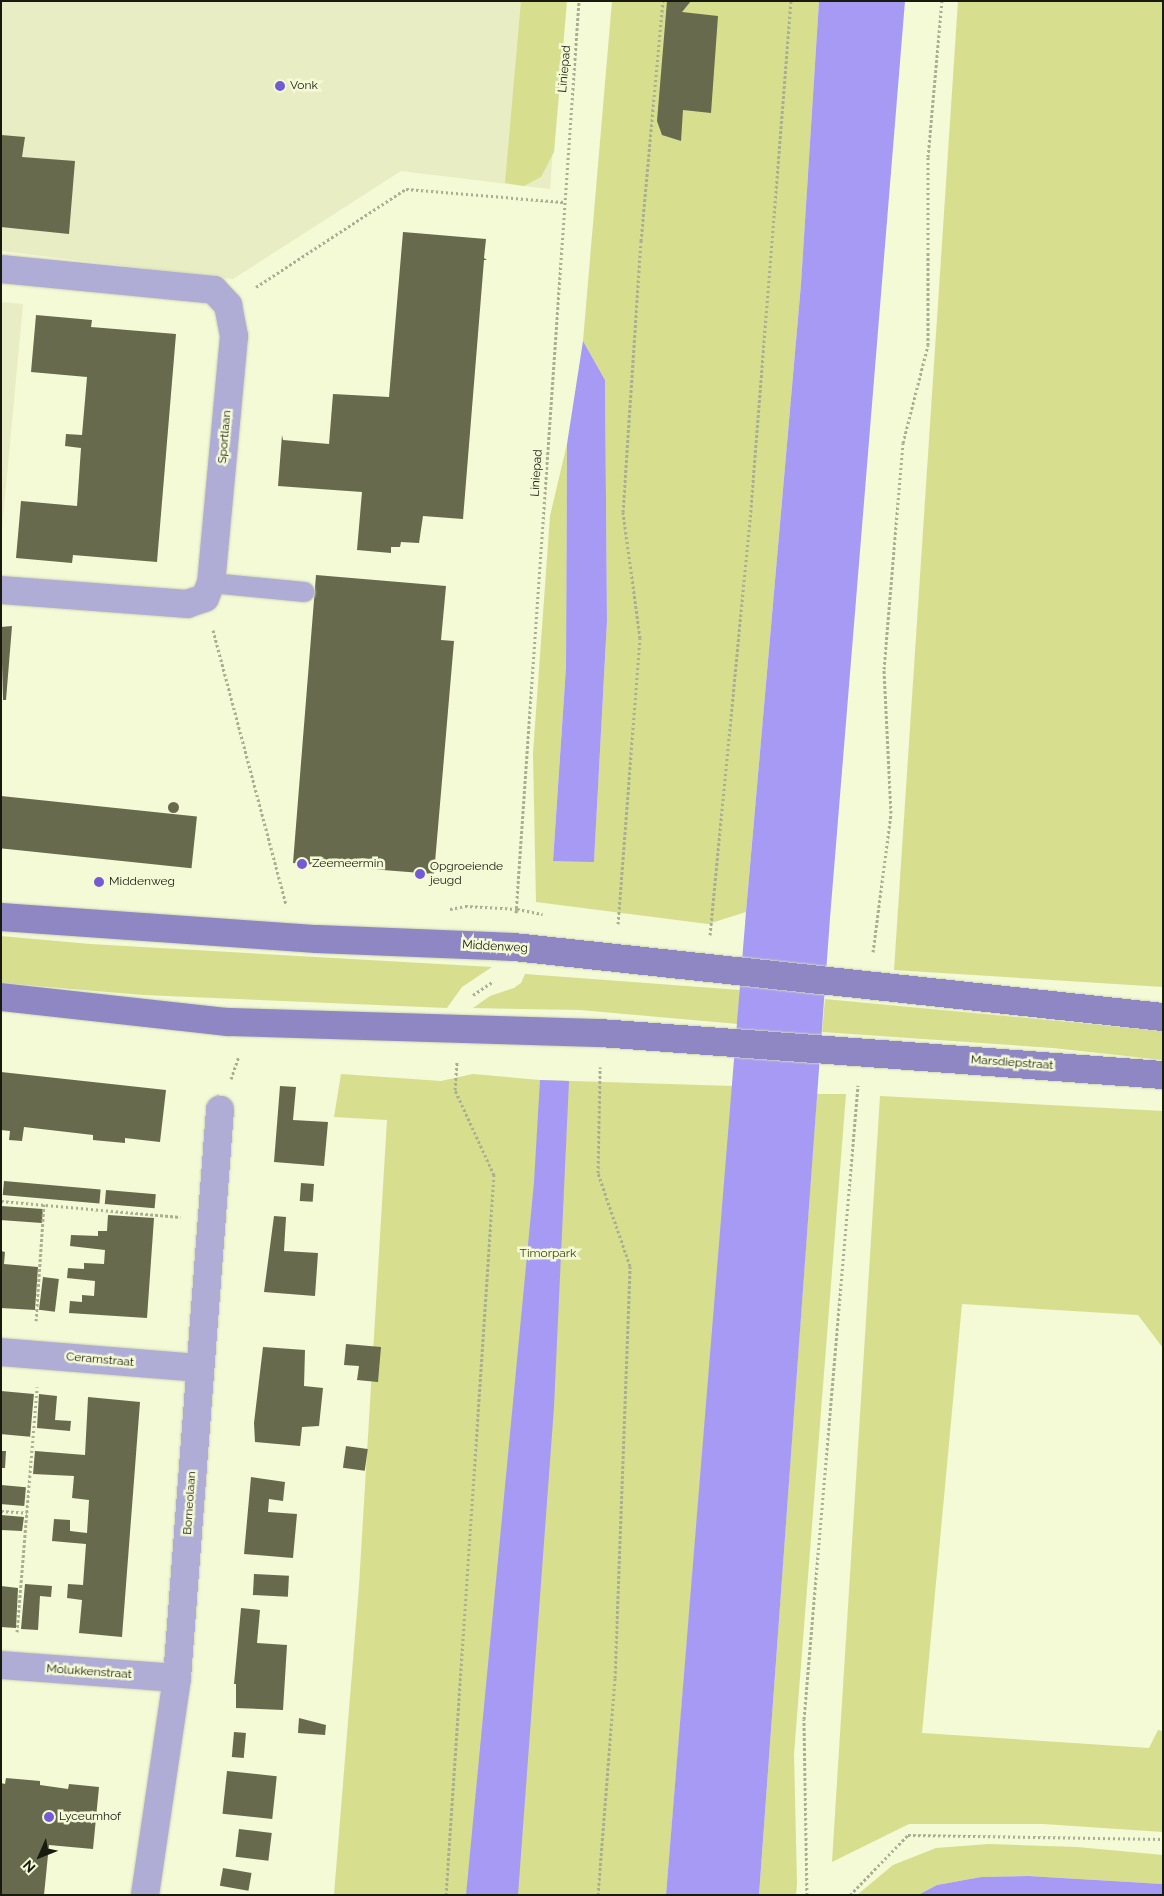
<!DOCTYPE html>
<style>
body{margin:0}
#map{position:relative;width:1164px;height:1896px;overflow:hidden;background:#f4f9d6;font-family:Raleway,sans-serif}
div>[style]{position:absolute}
.built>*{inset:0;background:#e8edc3}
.green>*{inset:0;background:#d7de8e}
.water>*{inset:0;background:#a69af5}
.building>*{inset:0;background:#676a4c;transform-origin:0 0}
.round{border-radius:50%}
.path>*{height:3px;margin-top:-1.5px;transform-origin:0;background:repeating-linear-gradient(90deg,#aaae93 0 2.5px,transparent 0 5px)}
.roads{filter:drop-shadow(0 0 1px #d1d5b6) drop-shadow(0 0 1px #d1d5b6)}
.lane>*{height:20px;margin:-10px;padding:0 10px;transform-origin:10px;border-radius:10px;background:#afacd5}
.street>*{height:28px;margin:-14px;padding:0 14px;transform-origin:14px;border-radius:14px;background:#afacd5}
.secondary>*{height:28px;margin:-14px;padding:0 14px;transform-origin:14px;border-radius:14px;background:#8e87c3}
.dots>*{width:14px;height:14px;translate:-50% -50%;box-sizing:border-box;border:2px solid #f4f9d6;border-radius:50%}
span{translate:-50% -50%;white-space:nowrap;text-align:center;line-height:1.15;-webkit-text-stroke:5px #f4f9d6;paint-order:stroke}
.street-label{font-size:12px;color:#191a0e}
.poi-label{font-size:12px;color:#191a0e}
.left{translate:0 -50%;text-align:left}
.park-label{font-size:12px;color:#414419}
.frame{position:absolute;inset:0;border:2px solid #191a0e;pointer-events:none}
.north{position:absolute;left:15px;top:1831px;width:50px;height:50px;-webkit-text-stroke:4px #f4f9d6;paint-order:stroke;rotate:226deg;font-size:14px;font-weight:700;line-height:20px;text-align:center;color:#191a0e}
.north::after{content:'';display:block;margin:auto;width:18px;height:22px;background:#191a0e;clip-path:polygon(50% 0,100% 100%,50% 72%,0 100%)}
</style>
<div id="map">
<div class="built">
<div style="clip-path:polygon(1px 1px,564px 1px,550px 189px,401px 171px,233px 279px,1px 251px)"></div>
<div style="clip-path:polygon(1px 302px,23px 304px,1px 539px)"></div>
</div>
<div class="green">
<div style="clip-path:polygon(521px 1px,567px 1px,554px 152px,541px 177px,524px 186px,505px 183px)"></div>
<div style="clip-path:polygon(612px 1px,819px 1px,801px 284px,746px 912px,708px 924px,536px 902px,533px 753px,550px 516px,567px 444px,566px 667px,553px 860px,594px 861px,607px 621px,605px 380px,583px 341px)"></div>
<div style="clip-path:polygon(958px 1px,1163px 1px,1163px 987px,894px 970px)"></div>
<div style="clip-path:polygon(1px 936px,90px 944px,492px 967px,462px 987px,447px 1008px,143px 995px,1px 983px)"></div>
<div style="clip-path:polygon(525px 974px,740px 990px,738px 1024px,580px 1010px,473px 1008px,490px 996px,514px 988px,521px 983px)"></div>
<div style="clip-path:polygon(825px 999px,1163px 1031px,1163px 1060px,1053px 1048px,822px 1032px)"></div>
<div style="clip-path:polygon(341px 1074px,441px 1081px,473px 1074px,540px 1080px,733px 1086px,666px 1895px,334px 1895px,359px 1586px,387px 1120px,334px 1117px)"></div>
<div style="clip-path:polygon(817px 1094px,846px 1094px,794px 1754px,797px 1884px,796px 1895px,759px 1895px)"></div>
<div style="clip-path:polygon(880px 1096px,1163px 1111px,1163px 1348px,1138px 1315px,962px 1304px,922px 1733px,1149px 1748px,1158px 1730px,1163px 1731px,1163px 1832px,1043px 1824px,909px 1824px,832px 1862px)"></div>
<div style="clip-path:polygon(989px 1844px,1077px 1847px,1163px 1855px,1163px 1884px,1028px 1876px,981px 1877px,937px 1885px,918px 1895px,857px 1895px,893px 1865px,936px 1848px)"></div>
</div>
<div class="water">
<div style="clip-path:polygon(819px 1px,905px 1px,830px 918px,759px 1895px,666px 1895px,746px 912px,801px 284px)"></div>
<div style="clip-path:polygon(583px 341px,605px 380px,607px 621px,594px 862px,553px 861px,566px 667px,567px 444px)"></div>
<div style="clip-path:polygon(540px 1080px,569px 1081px,554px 1407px,518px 1895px,466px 1895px,534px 1182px)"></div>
<div style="clip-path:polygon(1028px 1876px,1163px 1884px,1163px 1895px,918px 1895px,937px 1885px,981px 1877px)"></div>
</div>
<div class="building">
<div style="clip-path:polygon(667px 1px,691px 1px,682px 12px,718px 16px,711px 113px,683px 110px,681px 141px,662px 135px,657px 121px)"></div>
<div style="clip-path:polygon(1px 135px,25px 137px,22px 157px,75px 161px,69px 234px,1px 227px)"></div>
<div style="clip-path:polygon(403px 232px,486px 239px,484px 258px,487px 260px,484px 260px,463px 519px,423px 516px,419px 543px,401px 542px,400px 547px,391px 547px,391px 553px,357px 550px,362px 492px,278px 486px,282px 435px,283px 440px,329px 444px,333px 394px,389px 397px)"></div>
<div style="clip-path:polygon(36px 315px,92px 320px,91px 327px,176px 334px,157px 562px,73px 555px,72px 563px,16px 558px,21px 501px,77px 506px,81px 448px,65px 446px,66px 434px,82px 435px,87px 377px,31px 372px)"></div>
<div style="clip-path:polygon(316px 575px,446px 586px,441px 640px,454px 641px,434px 874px,293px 863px)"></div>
<div style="clip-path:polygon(12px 626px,6px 700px,3px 700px,1px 627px)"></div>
<div style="left:1px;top:796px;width:197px;height:52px;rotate:6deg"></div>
<div class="round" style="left:167.5px;top:801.5px;width:11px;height:11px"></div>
<div style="clip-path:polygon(1px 1072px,166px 1090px,160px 1142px,125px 1138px,125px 1143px,93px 1140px,93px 1135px,24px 1127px,22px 1141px,9px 1140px,10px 1131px,1px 1130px)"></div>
<div style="clip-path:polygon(280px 1086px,296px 1087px,293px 1120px,328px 1122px,324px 1166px,274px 1162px)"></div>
<div style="left:4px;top:1181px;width:97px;height:14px;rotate:5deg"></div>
<div style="left:301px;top:1183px;width:13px;height:18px;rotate:4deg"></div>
<div style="left:106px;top:1190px;width:50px;height:14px;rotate:5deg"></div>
<div style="left:1px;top:1206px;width:42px;height:14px;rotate:4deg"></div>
<div style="clip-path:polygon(108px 1215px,154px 1218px,147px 1318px,69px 1313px,70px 1301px,82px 1302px,82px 1295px,94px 1296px,95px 1281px,67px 1278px,68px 1268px,84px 1269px,84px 1263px,104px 1264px,105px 1250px,70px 1246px,71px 1235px,98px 1236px,98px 1231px,107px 1231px)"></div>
<div style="clip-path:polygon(274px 1216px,286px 1217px,284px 1251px,318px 1253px,315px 1296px,264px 1292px)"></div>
<div style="clip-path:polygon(1px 1251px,5px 1252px,4px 1264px,38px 1267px,35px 1310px,1px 1308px)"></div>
<div style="left:43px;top:1277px;width:16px;height:33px;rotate:7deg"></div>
<div style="clip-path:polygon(346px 1344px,381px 1347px,378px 1382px,357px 1380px,359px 1366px,344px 1365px)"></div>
<div style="clip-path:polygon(263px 1347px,305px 1350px,304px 1386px,323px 1388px,319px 1426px,302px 1427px,300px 1446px,255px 1442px,254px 1423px)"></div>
<div style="left:1px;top:1391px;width:33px;height:43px;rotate:5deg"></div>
<div style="clip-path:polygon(39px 1394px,57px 1396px,55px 1420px,71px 1421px,70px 1431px,37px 1428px)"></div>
<div style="clip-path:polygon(88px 1397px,140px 1402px,122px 1637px,79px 1633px,82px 1600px,67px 1598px,68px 1584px,83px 1585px,86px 1544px,52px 1541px,54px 1519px,70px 1520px,70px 1531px,87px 1533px,89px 1500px,72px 1498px,74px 1476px,33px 1474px,35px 1451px,85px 1455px)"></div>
<div style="left:346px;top:1446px;width:22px;height:22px;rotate:8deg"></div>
<div style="clip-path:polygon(1px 1451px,6px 1451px,5px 1468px,1px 1468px)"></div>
<div style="clip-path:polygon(251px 1477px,285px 1482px,283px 1501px,269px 1499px,268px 1512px,297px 1514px,293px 1558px,244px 1554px)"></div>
<div style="left:1px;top:1485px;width:25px;height:19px;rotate:5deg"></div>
<div style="clip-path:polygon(1px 1515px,24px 1517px,22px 1531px,1px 1530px)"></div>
<div style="left:254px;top:1574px;width:35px;height:21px;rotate:3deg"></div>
<div style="clip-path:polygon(25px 1584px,52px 1586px,51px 1597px,40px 1596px,38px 1630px,21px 1629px)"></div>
<div style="clip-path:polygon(1px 1586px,18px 1588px,16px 1628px,1px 1627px)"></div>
<div style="clip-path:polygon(241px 1608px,260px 1610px,257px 1643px,287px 1645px,283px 1710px,236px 1708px,236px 1684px,234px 1684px)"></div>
<div style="clip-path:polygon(299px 1718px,326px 1725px,325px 1735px,298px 1733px)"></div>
<div style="left:234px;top:1732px;width:12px;height:25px;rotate:5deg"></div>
<div style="left:227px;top:1771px;width:50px;height:43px;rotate:6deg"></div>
<div style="clip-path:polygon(6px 1778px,40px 1781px,40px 1785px,68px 1789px,69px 1784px,99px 1787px,93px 1849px,49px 1845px,44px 1895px,1px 1895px,1px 1783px,5px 1784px)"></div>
<div style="left:239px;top:1829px;width:33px;height:28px;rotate:7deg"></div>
<div style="left:223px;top:1868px;width:29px;height:18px;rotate:10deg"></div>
</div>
<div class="path">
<div style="left:256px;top:287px;width:179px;rotate:-33.2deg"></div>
<div style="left:406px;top:189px;width:158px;rotate:4.7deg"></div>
<div style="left:213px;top:630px;width:285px;rotate:75.1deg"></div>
<div style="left:450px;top:909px;width:15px;rotate:-11deg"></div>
<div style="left:465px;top:906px;width:52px;rotate:3.3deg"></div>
<div style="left:517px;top:909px;width:26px;rotate:11deg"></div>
<div style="left:516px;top:913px;width:914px;rotate:-86.05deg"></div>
<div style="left:618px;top:924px;width:287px;rotate:-85.6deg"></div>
<div style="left:640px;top:638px;width:127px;rotate:-97.7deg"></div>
<div style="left:623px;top:512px;width:272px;rotate:-86.2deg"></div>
<div style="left:641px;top:241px;width:241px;rotate:-84.8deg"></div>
<div style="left:710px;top:935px;width:430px;rotate:-84.5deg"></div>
<div style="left:751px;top:507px;width:508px;rotate:-85.48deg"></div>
<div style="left:873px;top:952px;width:140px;rotate:-82.6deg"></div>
<div style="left:891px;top:813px;width:144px;rotate:-92.8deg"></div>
<div style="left:884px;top:669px;width:227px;rotate:-85.2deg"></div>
<div style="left:903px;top:443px;width:101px;rotate:-75.7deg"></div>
<div style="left:928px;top:345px;width:188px;rotate:-90deg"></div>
<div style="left:928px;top:157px;width:157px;rotate:-84.9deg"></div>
<div style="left:473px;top:995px;width:25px;rotate:-34deg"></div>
<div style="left:231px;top:1079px;width:24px;rotate:-71deg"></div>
<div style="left:1px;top:1201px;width:180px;rotate:5.1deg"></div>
<div style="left:36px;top:1321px;width:117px;rotate:-86.1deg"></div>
<div style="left:1px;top:1511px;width:26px;rotate:4deg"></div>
<div style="left:17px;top:1632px;width:246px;rotate:-85.3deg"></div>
<div style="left:446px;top:1895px;width:722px;rotate:-86.19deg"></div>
<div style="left:494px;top:1175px;width:94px;rotate:-114.6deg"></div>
<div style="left:455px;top:1090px;width:28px;rotate:-86deg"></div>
<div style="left:598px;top:1895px;width:218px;rotate:-85.5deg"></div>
<div style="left:615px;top:1678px;width:412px;rotate:-87.9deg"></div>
<div style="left:630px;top:1266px;width:98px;rotate:-109deg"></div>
<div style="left:598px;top:1173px;width:106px;rotate:-88.9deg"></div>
<div style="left:807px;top:1895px;width:176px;rotate:-91deg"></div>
<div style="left:804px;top:1719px;width:636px;rotate:-85.13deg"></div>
<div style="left:850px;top:1895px;width:83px;rotate:-46deg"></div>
<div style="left:908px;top:1835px;width:255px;rotate:0.9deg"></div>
</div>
<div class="roads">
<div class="lane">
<div style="left:211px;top:583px;width:94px;rotate:5.5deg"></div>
</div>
<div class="street">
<div style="left:1px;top:269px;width:214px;rotate:5.6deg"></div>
<div style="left:214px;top:290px;width:21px;rotate:47deg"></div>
<div style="left:228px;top:305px;width:32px;rotate:79deg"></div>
<div style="left:234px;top:336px;width:248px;rotate:95.3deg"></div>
<div style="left:211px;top:583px;width:16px;rotate:112deg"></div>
<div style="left:205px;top:598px;width:19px;rotate:162deg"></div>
<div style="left:187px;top:604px;width:187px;rotate:-175.7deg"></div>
<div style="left:1px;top:1352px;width:199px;rotate:4.6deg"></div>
<div style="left:1px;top:1665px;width:176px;rotate:4.2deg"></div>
<div style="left:145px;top:1895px;width:219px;rotate:-81.6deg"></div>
<div style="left:177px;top:1678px;width:570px;rotate:-85.67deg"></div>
</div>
<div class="secondary">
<div style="left:1px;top:917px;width:317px;rotate:4deg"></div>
<div style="left:317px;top:939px;width:197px;rotate:2.3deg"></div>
<div style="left:514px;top:947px;width:653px;rotate:6.16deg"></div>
<div style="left:1px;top:997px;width:228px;rotate:6.3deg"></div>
<div style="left:228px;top:1022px;width:372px;rotate:1.7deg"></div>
<div style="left:600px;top:1033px;width:565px;rotate:4.27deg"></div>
</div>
</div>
<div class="dots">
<div style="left:280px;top:86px;background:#745ad4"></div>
<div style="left:302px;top:864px;background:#745ad4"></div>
<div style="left:420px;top:874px;background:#745ad4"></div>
<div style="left:99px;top:882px;background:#745ad4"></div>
<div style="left:49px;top:1817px;background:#745ad4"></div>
</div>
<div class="street-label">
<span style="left:565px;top:69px;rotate:-85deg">Liniepad</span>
<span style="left:225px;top:437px;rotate:-85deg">Sportlaan</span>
<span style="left:537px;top:473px;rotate:-86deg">Liniepad</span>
<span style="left:495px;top:947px;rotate:3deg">Middenweg</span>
<span style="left:1012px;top:1063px;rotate:4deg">Marsdiepstraat</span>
<span style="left:100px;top:1360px;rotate:5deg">Ceramstraat</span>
<span style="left:190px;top:1503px;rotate:-86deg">Borneolaan</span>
<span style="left:89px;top:1672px;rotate:4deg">Molukkenstraat</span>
</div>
<div class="poi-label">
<span class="left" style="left:290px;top:86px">Vonk</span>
<span class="left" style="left:312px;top:864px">Zeemeermin</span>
<span class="left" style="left:430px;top:874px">Opgroeiende<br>jeugd</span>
<span class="left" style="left:109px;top:882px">Middenweg</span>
<span class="left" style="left:59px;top:1817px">Lyceumhof</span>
</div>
<div class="park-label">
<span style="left:548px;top:1254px">Timorpark</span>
</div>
<div class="frame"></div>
<div class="north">N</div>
</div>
